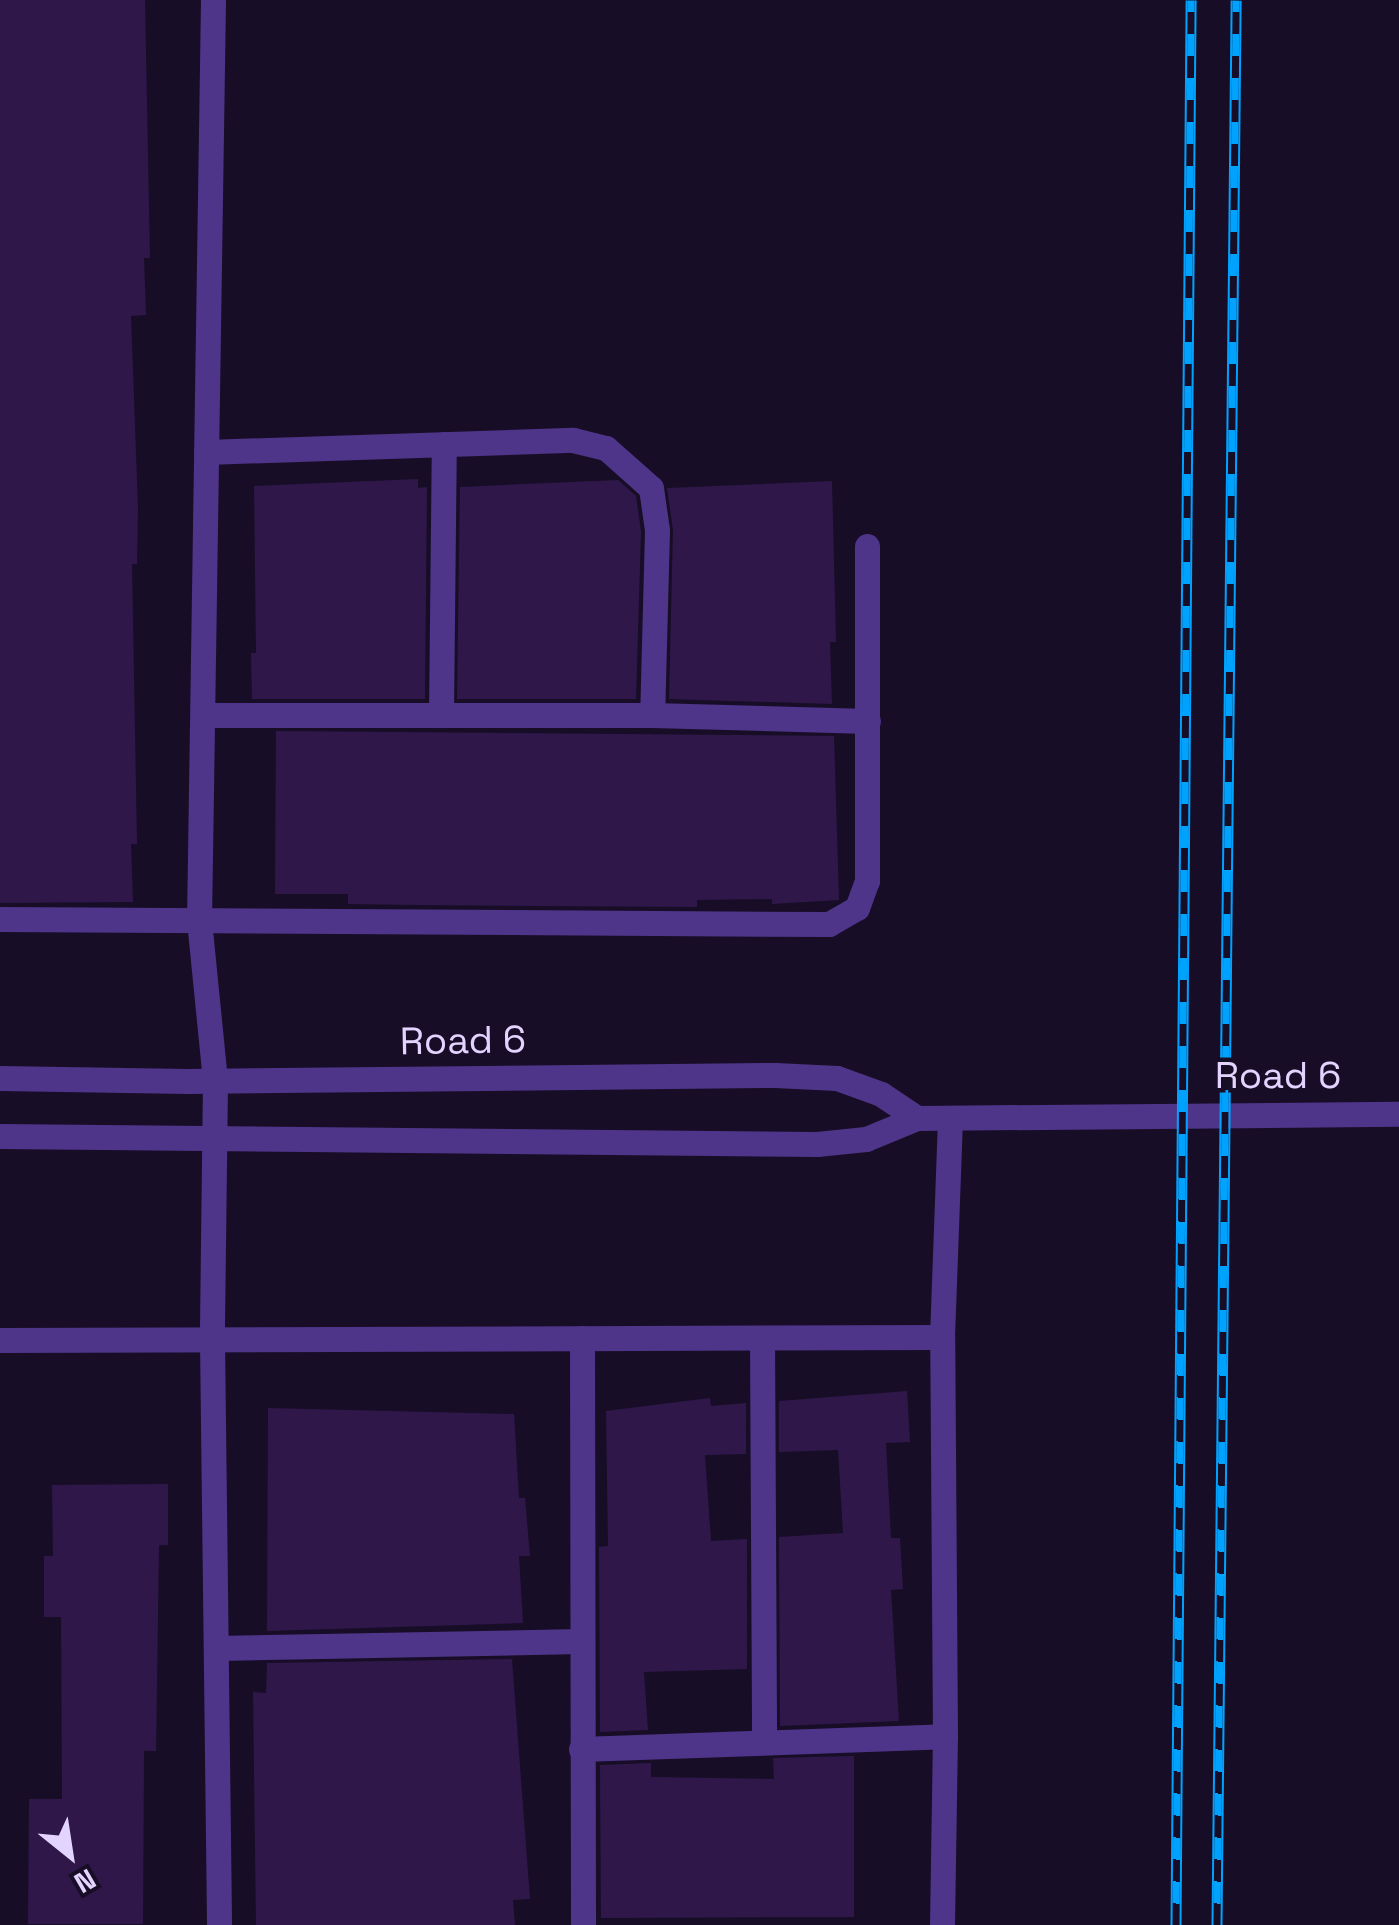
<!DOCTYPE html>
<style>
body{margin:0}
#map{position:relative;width:1399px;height:1925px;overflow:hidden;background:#180d27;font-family:"Space Grotesk",sans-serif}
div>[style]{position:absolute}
.building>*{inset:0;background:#2f1849}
.minor>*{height:25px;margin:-12.5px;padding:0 12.5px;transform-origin:12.5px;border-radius:12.5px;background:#4e3589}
.rail>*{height:11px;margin-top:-5.5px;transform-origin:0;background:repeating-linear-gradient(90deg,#180d27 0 22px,#00a2fe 0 44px);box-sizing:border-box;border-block:2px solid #00a2fe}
span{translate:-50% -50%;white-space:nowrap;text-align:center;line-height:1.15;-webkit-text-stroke:9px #180d27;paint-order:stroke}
.street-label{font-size:38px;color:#e3d3ff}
.north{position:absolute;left:20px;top:1805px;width:100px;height:100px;-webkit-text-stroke:8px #180d27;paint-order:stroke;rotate:150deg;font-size:28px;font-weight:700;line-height:40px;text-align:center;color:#e3d3ff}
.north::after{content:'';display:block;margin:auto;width:35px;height:45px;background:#e3d3ff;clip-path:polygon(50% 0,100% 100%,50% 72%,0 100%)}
</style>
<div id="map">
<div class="building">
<div style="clip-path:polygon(0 0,145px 0,150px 258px,144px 258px,146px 315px,131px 316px,138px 509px,137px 564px,132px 564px,137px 844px,131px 844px,133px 902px,0 903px)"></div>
<div style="clip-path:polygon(418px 479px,418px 488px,427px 487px,425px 699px,252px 699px,251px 653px,256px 653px,254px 486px)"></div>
<div style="clip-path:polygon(618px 480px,636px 496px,641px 531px,636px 699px,457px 699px,460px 487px)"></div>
<div style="clip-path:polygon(832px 481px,836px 642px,830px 642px,832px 704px,669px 699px,673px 530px,667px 488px)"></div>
<div style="clip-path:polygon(276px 731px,834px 736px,839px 900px,772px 904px,772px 899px,697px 900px,697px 907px,419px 905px,348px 904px,348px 894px,275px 894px)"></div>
<div style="clip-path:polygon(907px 1391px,910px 1442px,886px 1443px,891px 1538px,900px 1538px,903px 1589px,891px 1590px,899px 1721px,780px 1726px,779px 1537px,843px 1533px,838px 1450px,779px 1452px,779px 1401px)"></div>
<div style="clip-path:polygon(710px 1398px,711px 1406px,746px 1403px,746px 1454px,705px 1455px,711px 1541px,747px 1539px,747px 1669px,644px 1672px,648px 1730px,600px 1732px,599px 1547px,608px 1546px,606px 1411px)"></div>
<div style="clip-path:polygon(268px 1408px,514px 1414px,519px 1498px,525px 1498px,530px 1556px,519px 1556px,523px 1623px,267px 1631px)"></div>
<div style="clip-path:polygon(168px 1484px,168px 1545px,159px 1545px,156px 1751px,144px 1751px,143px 1924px,28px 1924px,29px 1799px,62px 1799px,61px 1617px,44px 1617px,44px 1556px,53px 1556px,52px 1485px)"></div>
<div style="clip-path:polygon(512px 1659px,530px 1899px,513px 1900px,515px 1925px,256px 1925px,253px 1692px,266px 1693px,267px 1663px)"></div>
<div style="clip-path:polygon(854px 1756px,854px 1917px,601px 1918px,600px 1765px,651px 1763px,651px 1777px,774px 1779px,773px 1758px)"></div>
</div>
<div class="minor">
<div style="left:213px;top:0;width:920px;rotate:90.87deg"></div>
<div style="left:199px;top:920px;width:162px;rotate:84.3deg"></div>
<div style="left:215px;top:1081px;width:259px;rotate:90.7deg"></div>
<div style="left:212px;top:1340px;width:585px;rotate:89.31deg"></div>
<div style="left:206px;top:452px;width:367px;rotate:-1.9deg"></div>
<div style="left:573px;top:440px;width:34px;rotate:14deg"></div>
<div style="left:606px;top:448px;width:60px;rotate:41.6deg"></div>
<div style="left:651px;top:488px;width:42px;rotate:81.9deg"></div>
<div style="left:657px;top:530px;width:185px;rotate:91.5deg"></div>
<div style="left:203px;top:715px;width:449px"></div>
<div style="left:652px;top:715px;width:216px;rotate:1.6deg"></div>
<div style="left:441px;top:715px;width:271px;rotate:-89.4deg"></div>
<div style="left:0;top:919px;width:829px;rotate:0.35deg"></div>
<div style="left:829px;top:924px;width:32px;rotate:-30deg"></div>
<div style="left:857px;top:908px;width:29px;rotate:-70deg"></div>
<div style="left:867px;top:881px;width:335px;rotate:-90deg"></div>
<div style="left:0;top:1078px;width:188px;rotate:0.9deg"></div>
<div style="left:188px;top:1081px;width:587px;rotate:-0.59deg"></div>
<div style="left:775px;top:1075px;width:62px;rotate:2.8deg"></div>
<div style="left:837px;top:1078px;width:47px;rotate:20deg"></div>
<div style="left:881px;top:1094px;width:43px;rotate:33.7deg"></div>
<div style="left:0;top:1136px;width:817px;rotate:0.56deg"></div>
<div style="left:817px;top:1144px;width:49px;rotate:-5.8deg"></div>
<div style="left:866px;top:1139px;width:55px;rotate:-22.4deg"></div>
<div style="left:917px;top:1118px;width:482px;rotate:-0.5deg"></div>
<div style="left:582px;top:1338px;width:587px;rotate:89.9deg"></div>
<div style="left:762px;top:1338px;width:404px;rotate:89.7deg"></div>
<div style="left:0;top:1340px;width:942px;rotate:-0.18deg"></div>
<div style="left:218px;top:1648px;width:363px;rotate:-1.1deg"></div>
<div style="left:581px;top:1749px;width:364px;rotate:-2deg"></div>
<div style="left:945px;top:1736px;width:399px;rotate:-90.4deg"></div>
<div style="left:942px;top:1337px;width:219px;rotate:-87.9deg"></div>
<div style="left:942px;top:1925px;width:189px;rotate:-89.1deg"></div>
</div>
<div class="rail">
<div style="left:1176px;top:1925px;width:1925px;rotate:-89.55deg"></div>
<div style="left:1217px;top:1925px;width:1925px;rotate:-89.43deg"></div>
</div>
<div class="street-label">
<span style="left:463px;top:1041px;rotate:-1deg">Road 6</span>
<span style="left:1278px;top:1076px">Road 6</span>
</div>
<div class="north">N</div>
</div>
